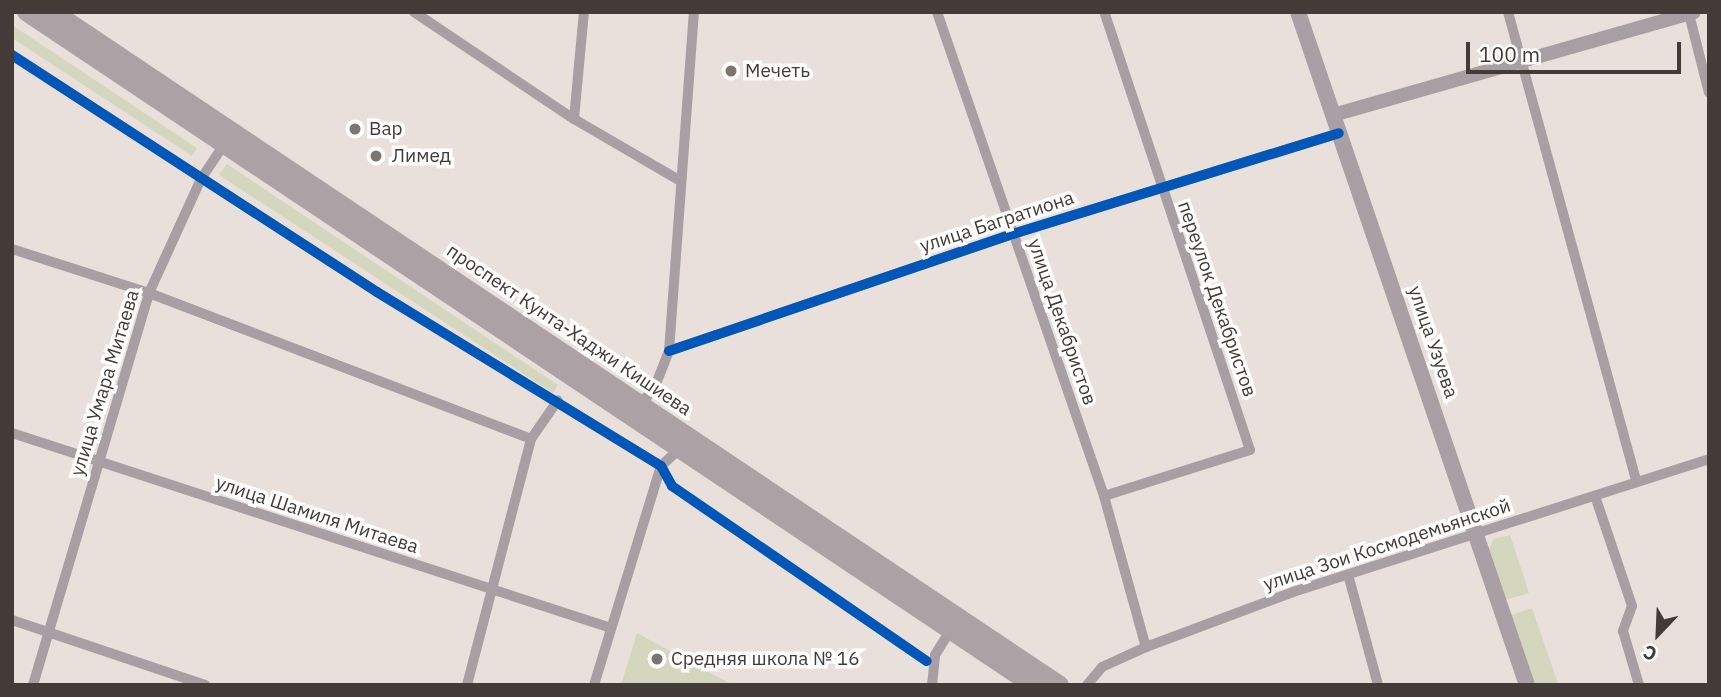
<!DOCTYPE html>
<meta charset="utf-8">
<style>
body{margin:0}
#map{position:relative;width:1721px;height:697px;overflow:hidden;background:#eae0db;font-family:"IBM Plex Sans",sans-serif}
div>[style]{position:absolute}
.green>*{inset:0;background:#d4d7bd;transform-origin:0 0}
.minor>*{height:10px;margin:-5px;padding:0 5px;transform-origin:5px;border-radius:5px;background:#a89fa5}
.tertiary>*{height:14px;margin:-7px;padding:0 7px;transform-origin:7px;border-radius:7px;background:#a89fa5}
.secondary>*{height:16px;margin:-8px;padding:0 8px;transform-origin:8px;border-radius:8px;background:#a99fa4}
.primary>*{height:18px;margin:-9px;padding:0 9px;transform-origin:9px;border-radius:9px;background:#aca2a5}
.cycleway>*{height:10px;margin:-5px;padding:0 5px;transform-origin:5px;border-radius:5px;background:#0057b8}
.dots>*{width:19px;height:19px;translate:-50% -50%;box-sizing:border-box;border:4px solid #fff;border-radius:50%}
span{translate:-50% -50%;white-space:nowrap;text-align:center;line-height:1.15;-webkit-text-stroke:7px #fff;paint-order:stroke}
.poi-label{font-size:19px;color:#423b37}
.left{translate:0 -50%;text-align:left}
.street-label{font-size:19px;color:#423b37}
.frame{position:absolute;inset:0;border:14px solid #423b37;pointer-events:none}
.north{position:absolute;left:1623px;top:599px;width:70px;height:70px;-webkit-text-stroke:5px #fff;paint-order:stroke;rotate:203deg;font-size:19px;font-weight:700;line-height:28px;text-align:center;color:#423b37}
.north::after{content:'';display:block;margin:auto;width:24px;height:32px;background:#423b37;clip-path:polygon(50% 0,100% 100%,50% 72%,0 100%)}
.scale{position:absolute;left:1466px;top:42px;width:215px;height:32px;box-sizing:border-box;border:4px solid #423b37;border-top:0;padding-left:9px;font-size:21px;line-height:24px;white-space:nowrap;color:#423b37;-webkit-text-stroke:5px #fff;paint-order:stroke}
</style>
<div id="map">
<div class="green">
<div style="clip-path:polygon(12px 25px,197px 148px,192px 156px,12px 38px)"></div>
<div style="clip-path:polygon(227px 164px,558px 385px,553px 393px,219px 175px)"></div>
<div style="clip-path:polygon(1510px 535px,1529px 593px,1502px 601px,1487px 552px,1494px 539px)"></div>
<div style="left:1532px;top:608px;width:81px;height:28px;rotate:71deg"></div>
<div style="clip-path:polygon(637px 633px,733px 685px,621px 685px)"></div>
</div>
<div class="minor">
<div style="left:414px;top:12px;width:192px;rotate:33.8deg"></div>
<div style="left:574px;top:119px;width:121px;rotate:30.2deg"></div>
<div style="left:937px;top:12px;width:512px;rotate:70.96deg"></div>
<div style="left:1104px;top:496px;width:157px;rotate:74.5deg"></div>
<div style="left:1508px;top:12px;width:487px;rotate:74.7deg"></div>
<div style="left:1689px;top:14px;width:81px;rotate:75.8deg"></div>
<div style="left:12px;top:55px;width:435px;rotate:33deg"></div>
<div style="left:377px;top:292px;width:333px;rotate:31.5deg"></div>
<div style="left:574px;top:119px;width:107px;rotate:-84.7deg"></div>
<div style="left:12px;top:249px;width:144px;rotate:17.8deg"></div>
<div style="left:149px;top:293px;width:409px;rotate:20.9deg"></div>
<div style="left:669px;top:351px;width:363px;rotate:-18.8deg"></div>
<div style="left:1013px;top:234px;width:341px;rotate:-17.2deg"></div>
<div style="left:636px;top:402px;width:5px;rotate:11deg"></div>
<div style="left:641px;top:403px;width:19px;rotate:-47deg"></div>
<div style="left:654px;top:389px;width:41px;rotate:-68.5deg"></div>
<div style="left:669px;top:351px;width:340px;rotate:-85.8deg"></div>
<div style="left:12px;top:433px;width:630px;rotate:18.03deg"></div>
<div style="left:1104px;top:496px;width:153px;rotate:-17.5deg"></div>
<div style="left:1250px;top:450px;width:462px;rotate:-108.4deg"></div>
<div style="left:1595px;top:496px;width:116px;rotate:71.4deg"></div>
<div style="left:1632px;top:606px;width:27px;rotate:110deg"></div>
<div style="left:1623px;top:631px;width:56px;rotate:73.5deg"></div>
<div style="left:1349px;top:578px;width:111px;rotate:74.8deg"></div>
<div style="left:12px;top:620px;width:204px;rotate:18.6deg"></div>
<div style="left:33px;top:685px;width:409px;rotate:-73.5deg"></div>
<div style="left:149px;top:293px;width:125px;rotate:-65.5deg"></div>
<div style="left:201px;top:179px;width:43px;rotate:-56.3deg"></div>
<div style="left:467px;top:685px;width:254px;rotate:-75.4deg"></div>
<div style="left:531px;top:439px;width:47px;rotate:-55.3deg"></div>
<div style="left:594px;top:685px;width:229px;rotate:-73deg"></div>
<div style="left:661px;top:466px;width:26px;rotate:-43deg"></div>
<div style="left:932px;top:685px;width:30px;rotate:-84deg"></div>
<div style="left:935px;top:655px;width:34px;rotate:-58deg"></div>
<div style="left:1087px;top:685px;width:23px;rotate:-50deg"></div>
<div style="left:1102px;top:667px;width:48px;rotate:-24.4deg"></div>
<div style="left:1146px;top:647px;width:160px;rotate:-20.5deg"></div>
<div style="left:1296px;top:591px;width:434px;rotate:-17.7deg"></div>
</div>
<div class="tertiary">
<div style="left:1333px;top:115px;width:375px;rotate:-15.9deg"></div>
</div>
<div class="secondary">
<div style="left:1298px;top:12px;width:711px;rotate:71.21deg"></div>
</div>
<div class="primary">
<div style="left:26px;top:12px;width:1210px;rotate:33.78deg"></div>
<div style="left:54px;top:12px;width:1210px;rotate:33.78deg"></div>
</div>
<div class="cycleway">
<div style="left:12px;top:55px;width:435px;rotate:33deg"></div>
<div style="left:377px;top:292px;width:333px;rotate:31.5deg"></div>
<div style="left:661px;top:466px;width:23px;rotate:61deg"></div>
<div style="left:672px;top:486px;width:309px;rotate:34.5deg"></div>
<div style="left:669px;top:351px;width:363px;rotate:-18.8deg"></div>
<div style="left:1013px;top:234px;width:341px;rotate:-17.2deg"></div>
</div>
<div class="dots">
<div style="left:731px;top:71px;background:#7d7570"></div>
<div style="left:355px;top:129px;background:#7d7570"></div>
<div style="left:376px;top:156px;background:#7d7570"></div>
<div style="left:657px;top:659px;background:#7d7570"></div>
</div>
<div class="poi-label">
<span class="left" style="left:745px;top:71px">Мечеть</span>
<span class="left" style="left:369px;top:129px">Вар</span>
<span class="left" style="left:392px;top:156px">Лимед</span>
<span class="left" style="left:671px;top:659px">Средняя школа № 16</span>
</div>
<div class="street-label">
<span style="left:997px;top:222px;rotate:-18deg">улица Багратиона</span>
<span style="left:1217px;top:299px;rotate:71deg">переулок Декабристов</span>
<span style="left:1062px;top:322px;rotate:71deg">улица Декабристов</span>
<span style="left:569px;top:330px;rotate:34deg">проспект Кунта-Хаджи Кишиева</span>
<span style="left:1433px;top:342px;rotate:71deg">улица Узуева</span>
<span style="left:105px;top:383px;rotate:-73deg">улица Умара Митаева</span>
<span style="left:317px;top:515px;rotate:18deg">улица Шамиля Митаева</span>
<span style="left:1387px;top:545px;rotate:-18deg">улица Зои Космодемьянской</span>
</div>
<div class="frame"></div>
<div class="north">С</div>
<div class="scale">100 m</div>
</div>
